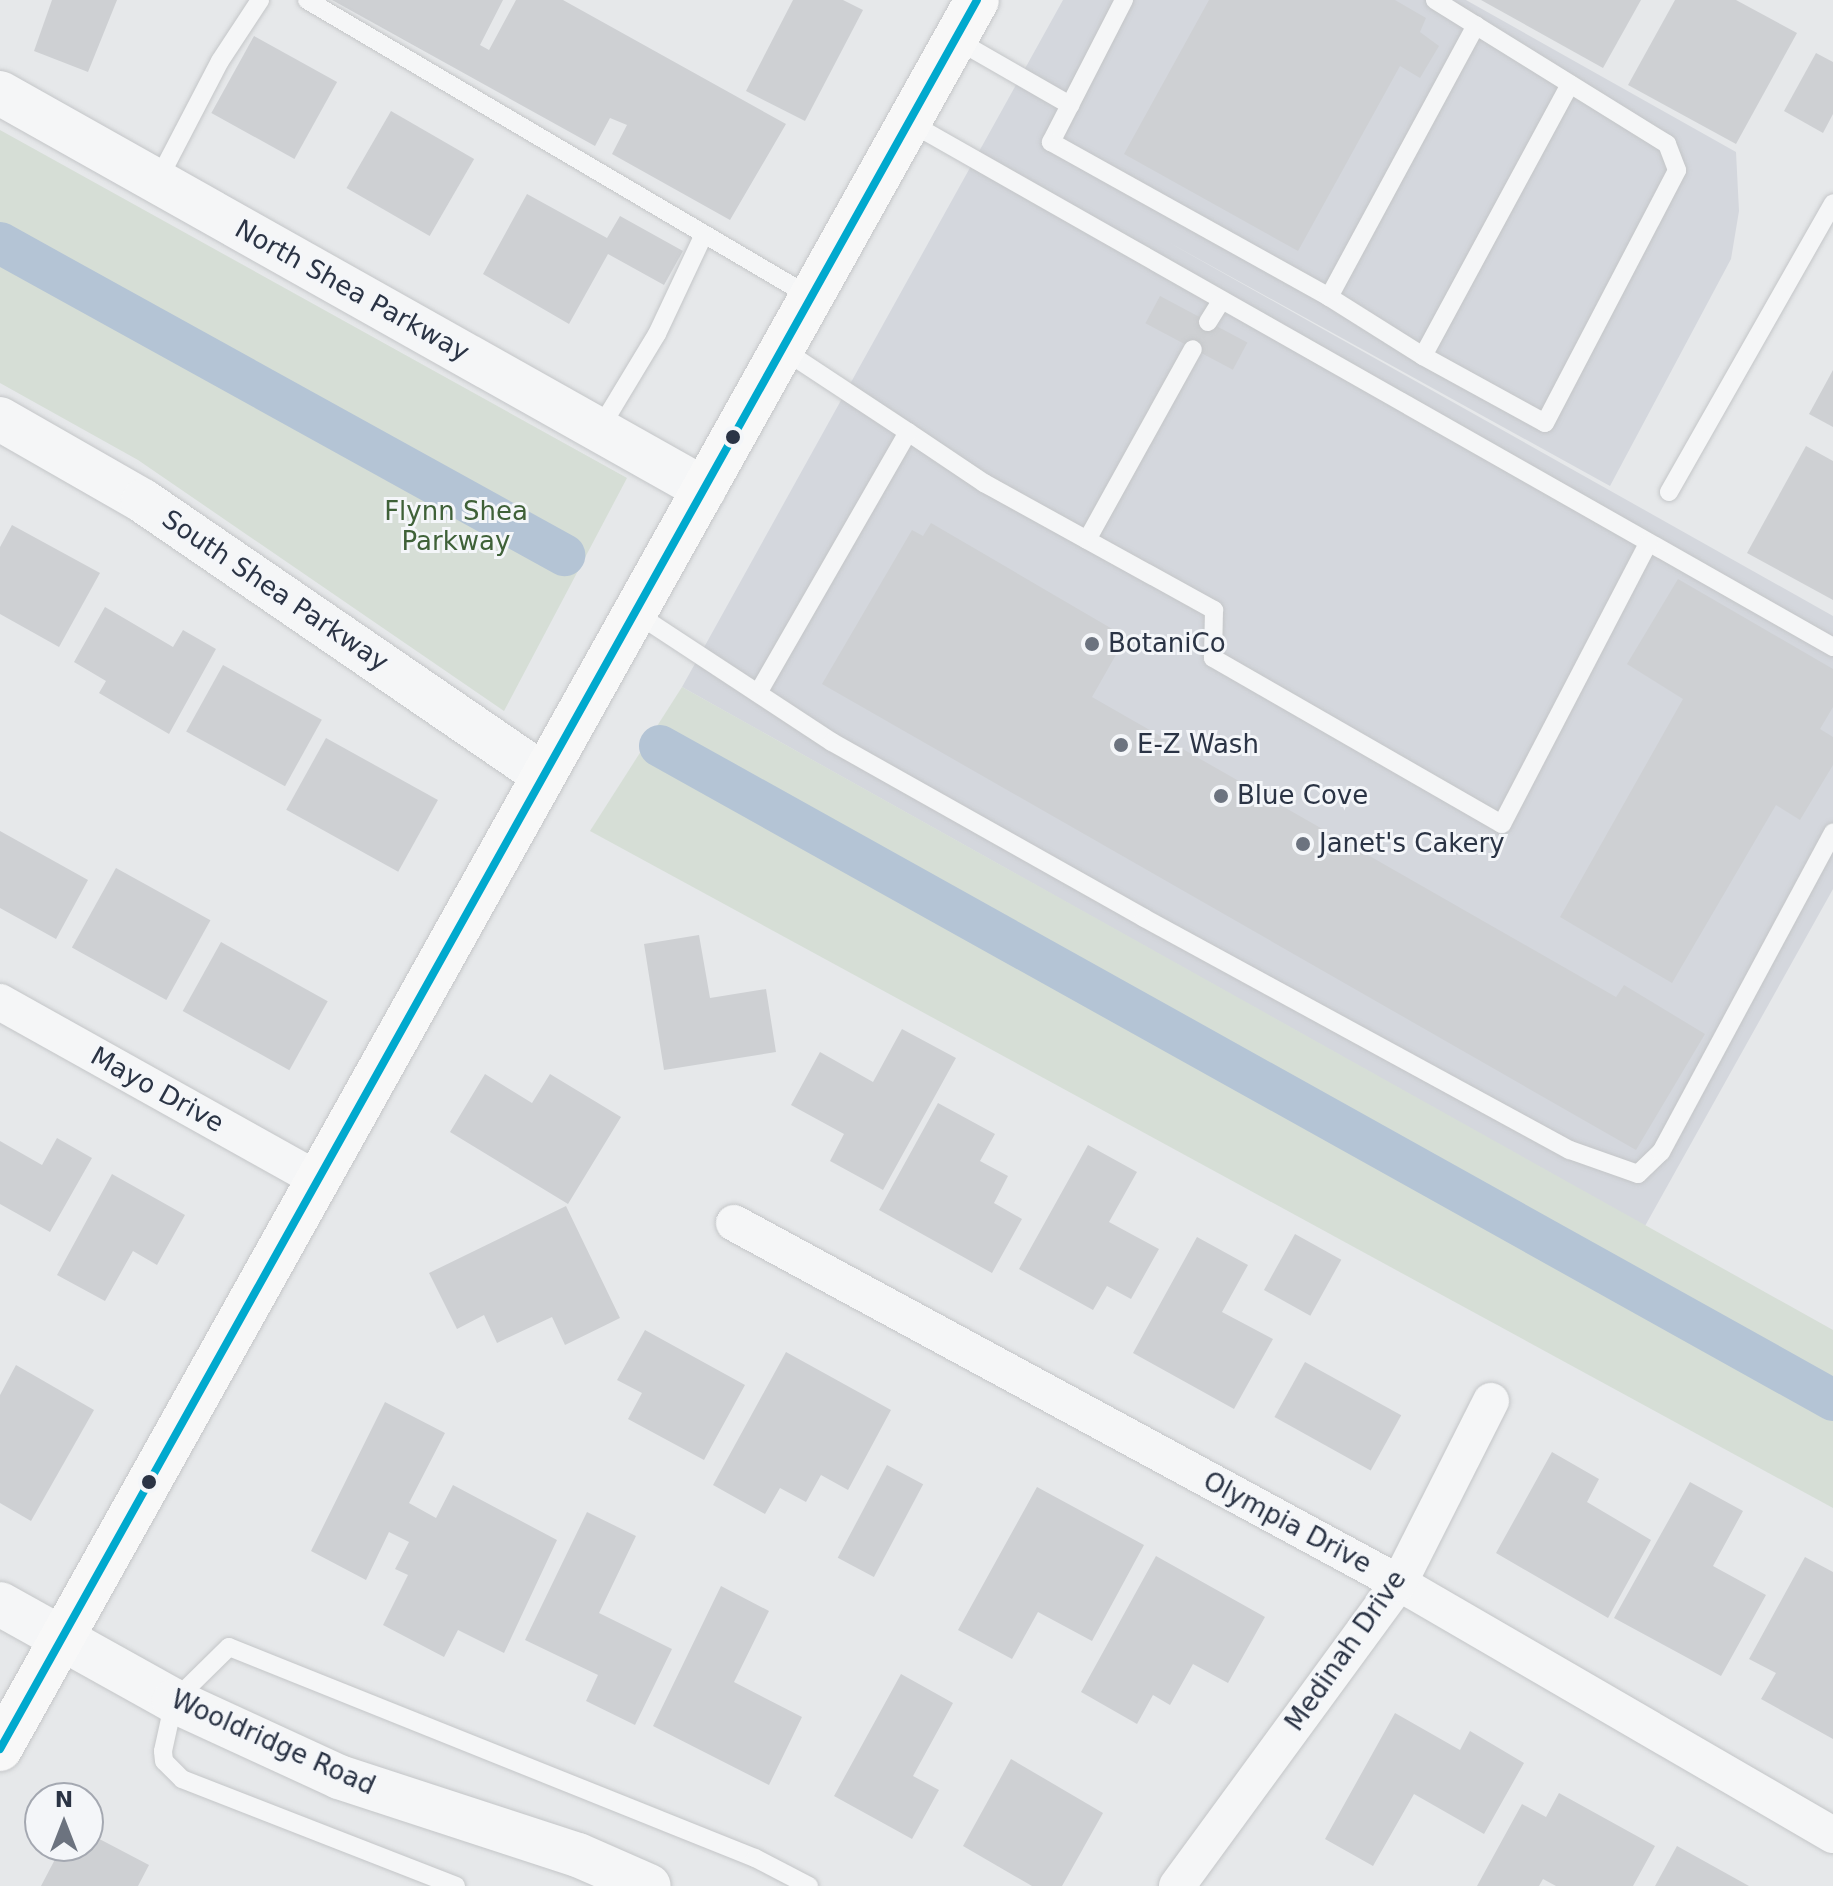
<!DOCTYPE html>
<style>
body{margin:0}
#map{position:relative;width:1833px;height:1886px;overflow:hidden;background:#e6e8ea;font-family:"DejaVu Sans",sans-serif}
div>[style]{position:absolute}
.built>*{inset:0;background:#d4d7dd}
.green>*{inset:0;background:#d6ded6}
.canal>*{height:42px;margin:-21px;padding:0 21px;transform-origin:21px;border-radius:21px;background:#b4c4d5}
.building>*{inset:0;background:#ced0d3;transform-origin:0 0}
.roads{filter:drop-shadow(0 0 2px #c4c6c8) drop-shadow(0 0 2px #c4c6c8)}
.service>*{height:18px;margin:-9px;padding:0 9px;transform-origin:9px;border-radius:9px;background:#f5f6f7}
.minor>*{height:36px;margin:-18px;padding:0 18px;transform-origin:18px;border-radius:18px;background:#f5f6f7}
.tertiary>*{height:44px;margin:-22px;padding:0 22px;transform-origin:22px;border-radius:22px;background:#f5f6f7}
.secondary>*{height:44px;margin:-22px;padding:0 22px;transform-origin:22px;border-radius:22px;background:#f8f8f8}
.bus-1>*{height:8px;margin:-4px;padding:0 4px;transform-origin:4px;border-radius:4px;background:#00a9ce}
.dots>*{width:22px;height:22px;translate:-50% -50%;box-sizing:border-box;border:4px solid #f4f6f9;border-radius:50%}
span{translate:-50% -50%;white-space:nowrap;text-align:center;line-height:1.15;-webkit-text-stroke:6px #f4f6f9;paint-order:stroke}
.street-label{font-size:26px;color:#2b3445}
.park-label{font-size:26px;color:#3f6138}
.poi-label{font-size:26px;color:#2b3445}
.left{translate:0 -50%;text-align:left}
.north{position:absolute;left:24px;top:1782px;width:80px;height:80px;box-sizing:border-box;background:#f4f6f9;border:2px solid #a4a8b1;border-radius:50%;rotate:0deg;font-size:22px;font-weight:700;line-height:32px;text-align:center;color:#2b3445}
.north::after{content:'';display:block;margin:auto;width:28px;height:36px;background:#6c737f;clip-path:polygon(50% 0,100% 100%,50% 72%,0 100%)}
</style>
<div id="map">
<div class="built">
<div style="clip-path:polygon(1063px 0,1466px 0,1736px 152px,1739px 211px,1731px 259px,1610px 486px,1168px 242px,1833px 616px,1833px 889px,1645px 1226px,682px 687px)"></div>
</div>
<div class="green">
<div style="clip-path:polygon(0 130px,627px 478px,504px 711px,138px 460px,0 383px)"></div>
<div style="clip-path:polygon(682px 687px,1833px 1330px,1833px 1508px,590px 831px)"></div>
</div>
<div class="canal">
<div style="left:0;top:243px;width:645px;rotate:28.95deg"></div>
<div style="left:660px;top:746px;width:1343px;rotate:29.14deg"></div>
</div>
<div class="building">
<div style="clip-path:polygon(52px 0,117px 0,88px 72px,34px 51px)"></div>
<div style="clip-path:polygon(332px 0,503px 0,480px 45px,489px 50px,516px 0,563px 0,786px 124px,730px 220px,612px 154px,627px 125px,610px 118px,595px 146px)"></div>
<div style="clip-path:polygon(793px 0,843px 0,863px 10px,805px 121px,746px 91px)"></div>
<div style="clip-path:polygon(1209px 0,1395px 0,1426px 18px,1420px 32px,1439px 46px,1420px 78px,1400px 66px,1298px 251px,1124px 154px)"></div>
<div style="clip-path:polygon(1481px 0,1641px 0,1603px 68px)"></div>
<div style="clip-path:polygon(1675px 0,1736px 0,1797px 33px,1736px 144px,1628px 85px)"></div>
<div style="left:254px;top:36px;width:95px;height:88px;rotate:29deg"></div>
<div style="clip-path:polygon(1816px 53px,1833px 62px,1833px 114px,1823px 133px,1784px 111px)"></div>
<div style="left:391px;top:111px;width:96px;height:89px;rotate:30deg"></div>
<div style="clip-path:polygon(527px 194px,607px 238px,620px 216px,683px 251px,664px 285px,608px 254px,569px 324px,483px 274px)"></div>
<div style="left:1160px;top:296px;width:99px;height:31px;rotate:28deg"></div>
<div style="clip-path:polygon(1833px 370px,1833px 427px,1809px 414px)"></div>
<div style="clip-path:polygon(1806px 446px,1833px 461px,1833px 600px,1747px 553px)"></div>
<div style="clip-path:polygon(931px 523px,1126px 637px,1092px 697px,1616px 997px,1624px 985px,1705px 1034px,1636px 1150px,822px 684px,912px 530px,923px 536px)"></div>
<div style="clip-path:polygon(12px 525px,100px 573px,59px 647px,0 614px,0 547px)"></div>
<div style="clip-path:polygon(1678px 579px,1833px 669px,1833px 707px,1820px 729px,1833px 737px,1833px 765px,1800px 820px,1776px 805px,1672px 983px,1560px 917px,1683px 699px,1627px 664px)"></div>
<div style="clip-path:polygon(105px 607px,173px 647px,183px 630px,216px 649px,169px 734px,99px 693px,106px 681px,74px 662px)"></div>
<div style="left:223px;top:665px;width:113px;height:76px;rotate:29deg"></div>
<div style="left:326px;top:738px;width:128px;height:82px;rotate:29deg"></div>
<div style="clip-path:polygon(0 831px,88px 880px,56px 939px,0 908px)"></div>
<div style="left:116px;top:868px;width:108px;height:91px;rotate:29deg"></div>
<div style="clip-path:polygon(699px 935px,710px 998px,766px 989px,776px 1052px,664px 1070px,644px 944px)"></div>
<div style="left:221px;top:942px;width:122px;height:79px;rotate:29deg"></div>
<div style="clip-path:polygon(902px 1029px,956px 1058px,883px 1190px,830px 1161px,844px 1134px,791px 1105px,820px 1052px,873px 1082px)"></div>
<div style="clip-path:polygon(485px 1074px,532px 1103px,550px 1074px,621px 1117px,568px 1204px,450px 1132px)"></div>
<div style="clip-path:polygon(938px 1103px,995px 1134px,980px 1161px,1008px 1176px,994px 1203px,1022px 1219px,992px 1273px,879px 1210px)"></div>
<div style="clip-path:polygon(57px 1138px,92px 1158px,50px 1232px,0 1204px,0 1141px,42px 1165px)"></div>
<div style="clip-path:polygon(1088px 1145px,1137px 1172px,1109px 1222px,1159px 1249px,1131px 1299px,1107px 1286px,1093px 1310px,1019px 1269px)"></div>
<div style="clip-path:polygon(112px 1174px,185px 1215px,157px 1265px,133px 1251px,105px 1301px,57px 1275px)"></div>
<div style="clip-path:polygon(566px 1206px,620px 1318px,565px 1345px,552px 1317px,497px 1343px,484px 1315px,457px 1329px,429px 1273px)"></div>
<div style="left:1295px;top:1234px;width:53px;height:64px;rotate:29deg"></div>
<div style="clip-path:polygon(1197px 1237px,1248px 1265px,1222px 1312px,1273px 1339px,1234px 1409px,1133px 1353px)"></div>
<div style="clip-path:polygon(645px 1330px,745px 1385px,704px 1460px,628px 1419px,642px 1393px,617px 1380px)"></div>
<div style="clip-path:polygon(786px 1352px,891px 1410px,848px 1490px,821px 1475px,806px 1502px,780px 1488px,765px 1514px,713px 1485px)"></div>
<div style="left:1305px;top:1362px;width:110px;height:63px;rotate:29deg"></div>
<div style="clip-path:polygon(16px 1365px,94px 1410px,31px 1521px,0 1503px,0 1395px)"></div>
<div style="clip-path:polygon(385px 1402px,445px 1433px,409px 1503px,436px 1518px,453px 1485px,557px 1540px,504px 1653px,458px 1630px,444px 1657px,383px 1625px,408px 1575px,395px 1569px,409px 1542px,389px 1532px,366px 1580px,311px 1551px)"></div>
<div style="clip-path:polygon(1552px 1452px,1599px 1479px,1587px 1502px,1651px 1540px,1608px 1618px,1496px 1553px)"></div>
<div style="left:887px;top:1465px;width:41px;height:105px;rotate:28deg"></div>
<div style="clip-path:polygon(1690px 1482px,1743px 1511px,1713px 1566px,1766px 1595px,1721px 1676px,1614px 1618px)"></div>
<div style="clip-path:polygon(1037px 1487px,1144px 1545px,1092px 1641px,1038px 1612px,1012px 1659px,958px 1630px)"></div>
<div style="clip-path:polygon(587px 1512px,636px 1536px,599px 1613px,672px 1649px,635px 1725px,586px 1701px,598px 1675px,525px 1640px)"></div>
<div style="clip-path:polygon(1156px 1556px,1265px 1617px,1228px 1683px,1193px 1664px,1170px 1705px,1153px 1695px,1137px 1724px,1081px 1692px)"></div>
<div style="clip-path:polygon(1805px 1557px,1833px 1572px,1833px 1739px,1761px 1699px,1776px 1673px,1749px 1659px)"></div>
<div style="clip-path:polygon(721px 1586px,769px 1611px,734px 1682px,802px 1717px,769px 1785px,653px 1726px)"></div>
<div style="clip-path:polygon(901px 1674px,953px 1703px,913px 1776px,939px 1790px,912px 1839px,834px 1796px)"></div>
<div style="clip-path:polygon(1395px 1713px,1460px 1750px,1470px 1731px,1524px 1763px,1484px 1834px,1414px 1794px,1373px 1866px,1325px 1839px)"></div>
<div style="clip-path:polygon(1011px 1759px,1103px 1813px,1062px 1886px,1032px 1886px,963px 1846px)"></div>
<div style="clip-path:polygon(1559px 1793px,1655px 1846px,1633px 1886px,1556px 1886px,1543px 1879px,1539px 1886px,1477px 1886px,1522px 1804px,1546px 1817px)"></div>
<div style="clip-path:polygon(88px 1833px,149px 1865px,138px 1886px,41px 1886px,62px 1846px,88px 1846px)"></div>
<div style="clip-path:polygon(1677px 1846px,1749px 1886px,1655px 1886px)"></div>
</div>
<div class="roads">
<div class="service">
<div style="left:307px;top:0;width:585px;rotate:30.51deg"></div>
<div style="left:1124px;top:0;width:160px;rotate:117.2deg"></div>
<div style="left:1051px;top:142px;width:318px;rotate:29.1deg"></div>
<div style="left:1329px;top:297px;width:111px;rotate:32.1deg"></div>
<div style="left:1423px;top:356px;width:309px;rotate:-61.6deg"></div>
<div style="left:955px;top:39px;width:133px;rotate:29.9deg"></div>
<div style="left:909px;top:122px;width:1063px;rotate:29.6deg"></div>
<div style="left:157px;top:182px;width:136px;rotate:-62.5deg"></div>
<div style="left:220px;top:61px;width:73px;rotate:-56.7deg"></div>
<div style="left:1329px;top:297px;width:309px;rotate:-61.6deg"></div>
<div style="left:1208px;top:322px;width:25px;rotate:-58deg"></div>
<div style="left:1423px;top:356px;width:139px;rotate:28.8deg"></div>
<div style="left:1545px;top:423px;width:285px;rotate:-62.4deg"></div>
<div style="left:1677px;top:170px;width:28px;rotate:-111deg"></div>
<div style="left:1667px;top:144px;width:273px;rotate:-148.2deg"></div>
<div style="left:599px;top:430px;width:112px;rotate:-58.9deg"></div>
<div style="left:657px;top:334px;width:110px;rotate:-64.8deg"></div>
<div style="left:908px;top:432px;width:92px;rotate:33.9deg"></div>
<div style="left:984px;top:483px;width:263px;rotate:28.9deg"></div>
<div style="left:1214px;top:610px;width:48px;rotate:91.2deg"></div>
<div style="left:1213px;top:658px;width:333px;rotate:29.9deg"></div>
<div style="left:1502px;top:824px;width:317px;rotate:-62.5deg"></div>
<div style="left:1669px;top:492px;width:332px;rotate:-60.4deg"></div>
<div style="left:1087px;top:540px;width:218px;rotate:-61deg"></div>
<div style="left:637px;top:614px;width:233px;rotate:33.3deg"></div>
<div style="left:832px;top:742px;width:358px;rotate:29.4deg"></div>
<div style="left:1144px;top:918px;width:485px;rotate:28.6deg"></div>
<div style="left:1570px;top:1150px;width:72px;rotate:19.4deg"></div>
<div style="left:1638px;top:1174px;width:32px;rotate:-44deg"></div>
<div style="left:1661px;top:1152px;width:363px;rotate:-61.7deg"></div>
<div style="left:758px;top:693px;width:301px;rotate:-60.1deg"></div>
<div style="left:908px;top:432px;width:151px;rotate:-146.6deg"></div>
<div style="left:456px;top:1886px;width:294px;rotate:-158.7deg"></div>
<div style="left:182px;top:1779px;width:25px;rotate:-135deg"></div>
<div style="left:164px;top:1761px;width:10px;rotate:-96deg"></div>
<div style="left:163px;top:1751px;width:51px;rotate:-77.6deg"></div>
<div style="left:174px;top:1701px;width:77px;rotate:-44.5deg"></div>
<div style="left:229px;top:1647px;width:567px;rotate:21.86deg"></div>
<div style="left:755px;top:1858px;width:61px;rotate:27.4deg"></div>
</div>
<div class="minor">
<div style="left:0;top:1002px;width:361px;rotate:29.2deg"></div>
<div style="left:734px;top:1223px;width:756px;rotate:28.43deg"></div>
<div style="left:1399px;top:1583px;width:502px;rotate:30.14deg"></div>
<div style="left:1177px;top:1886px;width:376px;rotate:-53.8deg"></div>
<div style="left:1399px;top:1583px;width:204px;rotate:-63.2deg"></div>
</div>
<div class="tertiary">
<div style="left:0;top:93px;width:808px;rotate:29.36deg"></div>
<div style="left:0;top:419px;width:165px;rotate:29.8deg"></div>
<div style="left:143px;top:501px;width:485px;rotate:34.4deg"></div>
<div style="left:0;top:1604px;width:199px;rotate:29.1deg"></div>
<div style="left:174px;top:1701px;width:182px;rotate:24.7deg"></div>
<div style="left:339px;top:1777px;width:251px;rotate:18.1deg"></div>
<div style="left:578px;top:1855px;width:77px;rotate:23.6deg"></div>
</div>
<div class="secondary">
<div style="left:0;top:1749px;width:2003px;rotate:-60.81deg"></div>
</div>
</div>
<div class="bus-1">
<div style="left:0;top:1749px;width:2003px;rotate:-60.81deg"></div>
</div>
<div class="dots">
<div style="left:733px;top:437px;background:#2b3445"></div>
<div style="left:1092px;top:644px;background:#6c737f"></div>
<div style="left:1121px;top:745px;background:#6c737f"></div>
<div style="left:1221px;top:796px;background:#6c737f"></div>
<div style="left:1303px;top:844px;background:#6c737f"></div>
<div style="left:149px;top:1482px;background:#2b3445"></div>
</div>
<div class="street-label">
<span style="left:352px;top:291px;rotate:29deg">North Shea Parkway</span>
<span style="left:275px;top:591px;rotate:34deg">South Shea Parkway</span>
<span style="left:157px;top:1090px;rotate:29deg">Mayo Drive</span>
<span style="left:1287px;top:1523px;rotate:28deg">Olympia Drive</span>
<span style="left:1346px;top:1651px;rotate:-55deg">Medinah Drive</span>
<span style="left:273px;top:1743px;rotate:24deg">Wooldridge Road</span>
</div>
<div class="park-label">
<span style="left:456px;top:527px">Flynn Shea<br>Parkway</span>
</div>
<div class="poi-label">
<span class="left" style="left:1108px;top:644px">BotaniCo</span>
<span class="left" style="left:1137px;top:745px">E-Z Wash</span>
<span class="left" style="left:1237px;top:796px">Blue Cove</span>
<span class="left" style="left:1319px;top:844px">Janet's Cakery</span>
</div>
<div class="north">N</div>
</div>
